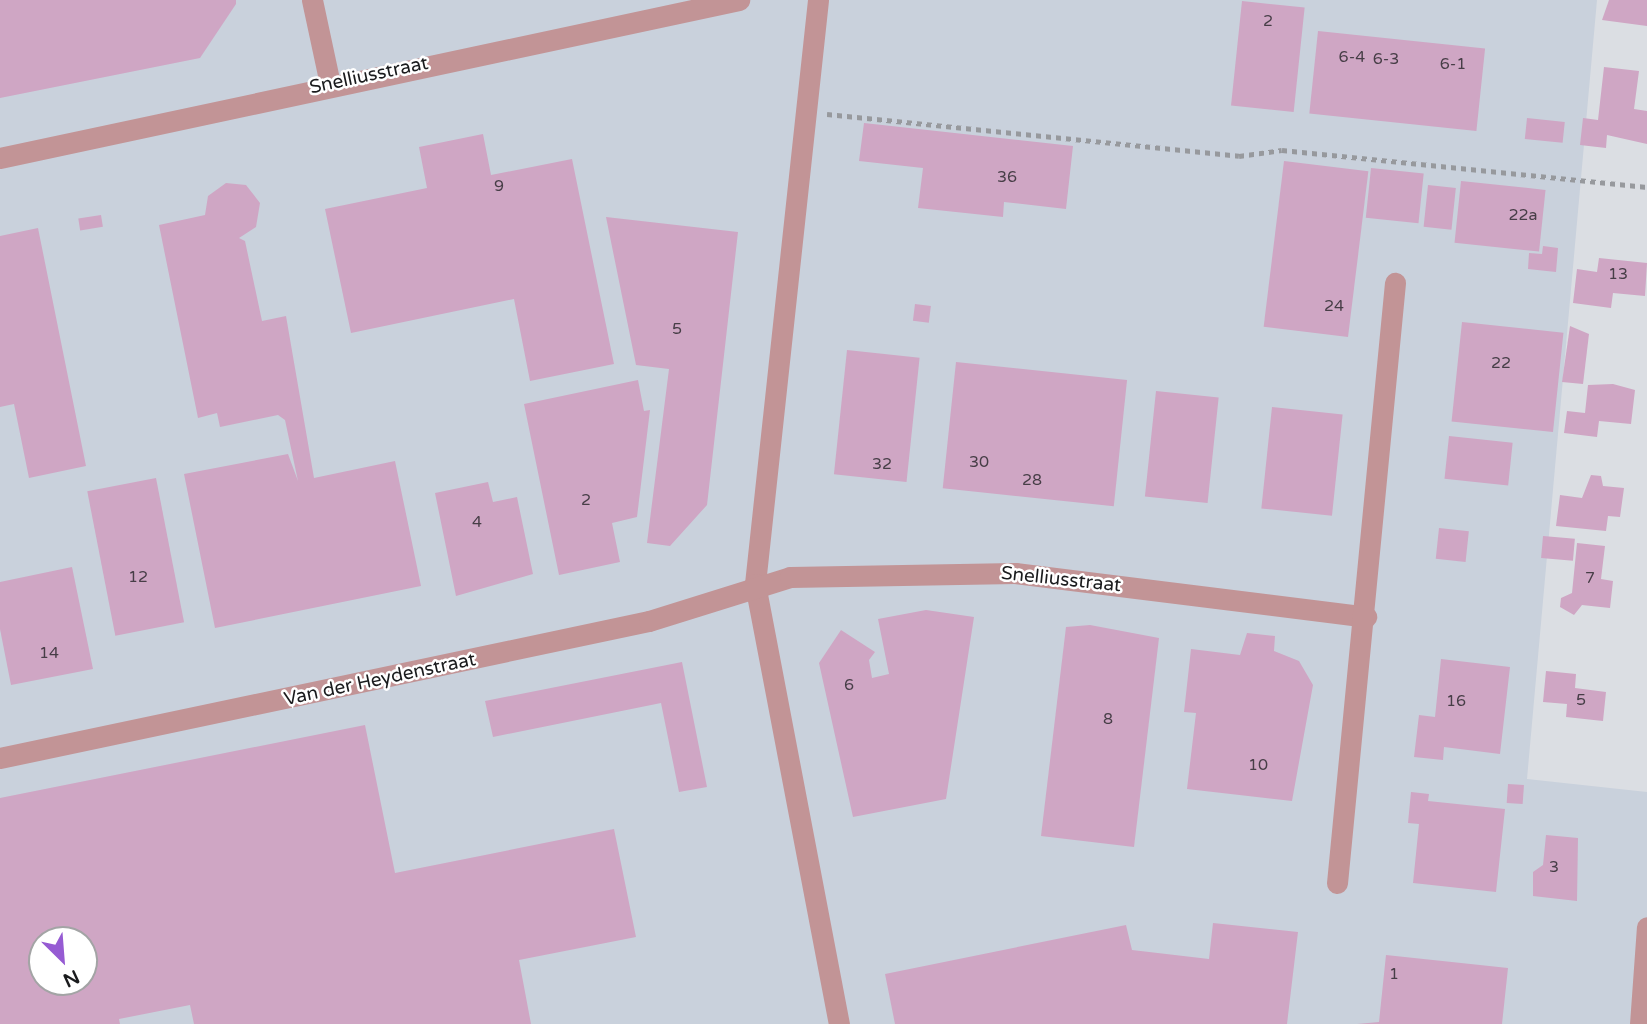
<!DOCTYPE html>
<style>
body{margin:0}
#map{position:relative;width:1647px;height:1024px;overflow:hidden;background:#dbdee3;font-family:"Varela Round",sans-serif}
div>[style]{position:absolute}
.built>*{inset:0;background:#c9d1dc}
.building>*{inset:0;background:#cfa6c4;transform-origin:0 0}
.path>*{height:4.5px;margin-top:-2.25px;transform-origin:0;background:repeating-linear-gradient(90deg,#97999d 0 5px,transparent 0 10px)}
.minor>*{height:21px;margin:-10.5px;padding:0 10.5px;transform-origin:10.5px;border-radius:10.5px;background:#c29496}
span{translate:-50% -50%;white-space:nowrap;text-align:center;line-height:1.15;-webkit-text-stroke:5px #fff;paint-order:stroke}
.number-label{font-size:16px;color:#473e47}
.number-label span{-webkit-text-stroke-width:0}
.street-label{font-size:19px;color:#1a1b1d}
.north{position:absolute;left:28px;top:926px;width:70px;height:70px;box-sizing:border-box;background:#fff;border:2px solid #a3a4a5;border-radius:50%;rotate:155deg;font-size:19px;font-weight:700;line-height:28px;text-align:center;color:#1a1b1d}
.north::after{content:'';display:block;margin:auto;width:24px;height:32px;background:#965bd3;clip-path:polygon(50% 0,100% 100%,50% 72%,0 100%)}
</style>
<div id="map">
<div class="built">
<div style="clip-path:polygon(evenodd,0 0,1597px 0,1527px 779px,1647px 792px,1647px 1024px,0 1024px,0 0,42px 940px,84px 940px,84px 982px,42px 982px,42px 940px)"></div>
</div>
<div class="building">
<div style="clip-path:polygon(0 0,236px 0,236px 4px,200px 58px,0 98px)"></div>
<div style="clip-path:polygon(1609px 0,1647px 0,1647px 26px,1602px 20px)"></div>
<div style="left:1242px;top:1px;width:63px;height:105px;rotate:6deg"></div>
<div style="left:1318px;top:31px;width:168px;height:83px;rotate:6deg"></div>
<div style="clip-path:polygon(1604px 67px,1639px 71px,1634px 109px,1647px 111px,1647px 144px,1607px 135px,1606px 148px,1580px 145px,1583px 118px,1598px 120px)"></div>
<div style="left:1527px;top:118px;width:38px;height:21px;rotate:6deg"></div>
<div style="clip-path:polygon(864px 123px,1073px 146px,1066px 209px,1004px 202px,1003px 217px,918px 208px,923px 168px,859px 161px)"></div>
<div style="clip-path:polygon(483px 134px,491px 175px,572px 159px,614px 364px,530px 381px,514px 299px,351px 333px,325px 209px,427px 188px,419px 147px)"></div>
<div style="left:1284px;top:161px;width:85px;height:167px;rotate:7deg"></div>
<div style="left:1371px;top:168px;width:53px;height:50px;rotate:6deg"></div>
<div style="left:1461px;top:181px;width:85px;height:62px;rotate:6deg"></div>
<div style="clip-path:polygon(226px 183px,246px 185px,260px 203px,256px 227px,239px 238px,245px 241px,262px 321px,286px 316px,314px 478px,395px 461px,421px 586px,215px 628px,184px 474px,288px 454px,298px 481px,285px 420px,278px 415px,220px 427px,217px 413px,198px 418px,159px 225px,205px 215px,208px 196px)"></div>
<div style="left:1428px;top:185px;width:28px;height:42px;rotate:6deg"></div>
<div style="left:101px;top:215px;width:12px;height:23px;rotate:81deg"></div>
<div style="clip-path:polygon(606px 217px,738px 232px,707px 505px,670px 546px,647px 543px,669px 369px,636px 365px)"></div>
<div style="clip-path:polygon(38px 228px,86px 466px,29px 478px,14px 404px,0 407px,0 236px)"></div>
<div style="clip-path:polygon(1543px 246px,1558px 248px,1556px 272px,1528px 269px,1529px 253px,1542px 254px)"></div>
<div style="clip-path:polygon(1599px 258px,1647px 263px,1645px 296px,1613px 293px,1611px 308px,1573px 303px,1577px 269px,1597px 272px)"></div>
<div style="left:915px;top:304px;width:16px;height:17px;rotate:7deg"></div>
<div style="left:1462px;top:322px;width:102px;height:100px;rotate:6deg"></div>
<div style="clip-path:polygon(1570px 326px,1589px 334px,1583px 384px,1562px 382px)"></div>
<div style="left:847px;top:350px;width:73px;height:125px;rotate:6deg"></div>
<div style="left:956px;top:362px;width:172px;height:127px;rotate:6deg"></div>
<div style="clip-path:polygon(638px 380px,644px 411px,650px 410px,637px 517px,612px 523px,620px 562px,559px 575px,524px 404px)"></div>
<div style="clip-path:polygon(1613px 384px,1635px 390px,1631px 424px,1599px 421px,1597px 437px,1564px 433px,1567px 411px,1585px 413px,1588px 385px)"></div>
<div style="left:1156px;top:391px;width:63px;height:106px;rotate:6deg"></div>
<div style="left:1272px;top:407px;width:71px;height:102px;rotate:6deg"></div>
<div style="left:1449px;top:436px;width:64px;height:43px;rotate:6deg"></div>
<div style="clip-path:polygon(1591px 475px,1601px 476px,1603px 486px,1624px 488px,1620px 517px,1608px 516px,1606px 531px,1556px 526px,1560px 495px,1582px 498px)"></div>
<div style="left:156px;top:478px;width:147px;height:70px;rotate:79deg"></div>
<div style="clip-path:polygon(488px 482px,493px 502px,517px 497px,533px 574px,456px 596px,435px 493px)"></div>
<div style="left:1439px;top:528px;width:30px;height:31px;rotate:6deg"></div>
<div style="left:1543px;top:536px;width:32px;height:22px;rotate:5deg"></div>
<div style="clip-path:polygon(1577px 543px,1605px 546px,1601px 579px,1613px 581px,1610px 608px,1582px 605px,1574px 615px,1560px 607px,1561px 598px,1572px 593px)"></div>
<div style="clip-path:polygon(72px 567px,93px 669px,11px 685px,0 629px,0 582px)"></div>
<div style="clip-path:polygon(926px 610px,974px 617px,946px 799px,853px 817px,819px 663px,841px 630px,875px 652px,869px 660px,872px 678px,889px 674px,878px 619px)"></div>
<div style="clip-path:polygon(1090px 625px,1159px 638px,1134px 847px,1041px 836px,1066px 627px)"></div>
<div style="clip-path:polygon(1247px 633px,1275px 636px,1274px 651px,1299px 661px,1313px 685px,1292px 801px,1187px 789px,1196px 713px,1184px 712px,1191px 649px,1240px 655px)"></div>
<div style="clip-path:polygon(1441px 659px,1510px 667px,1500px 754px,1444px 747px,1443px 760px,1414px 757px,1419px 715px,1435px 717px)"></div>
<div style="clip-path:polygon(682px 662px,707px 787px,679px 792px,661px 703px,493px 737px,485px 701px)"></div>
<div style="clip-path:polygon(1546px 671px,1576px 674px,1575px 688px,1606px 692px,1603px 721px,1566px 717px,1567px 704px,1543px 702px)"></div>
<div style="clip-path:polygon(evenodd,365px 725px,395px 873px,614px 829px,636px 937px,519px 960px,531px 1024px,194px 1024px,190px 1005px,119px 1019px,120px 1024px,0 1024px,0 798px,365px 725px,42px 940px,84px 940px,84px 982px,42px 982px,42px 940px)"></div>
<div style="left:1508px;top:784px;width:16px;height:19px;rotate:4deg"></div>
<div style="clip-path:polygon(1411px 792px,1429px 794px,1428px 801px,1505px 809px,1496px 892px,1413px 883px,1419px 824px,1408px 823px)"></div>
<div style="clip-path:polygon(1546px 835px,1578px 838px,1577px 901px,1533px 896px,1533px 872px,1543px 865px)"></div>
<div style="clip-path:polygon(1213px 923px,1298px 932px,1287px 1024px,895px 1024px,885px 974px,1126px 925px,1132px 950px,1209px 959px)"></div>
<div style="clip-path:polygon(1386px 955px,1508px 968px,1502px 1024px,1357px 1024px,1379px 1022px)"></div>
</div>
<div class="path">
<div style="left:827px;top:114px;width:414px;rotate:5.8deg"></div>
<div style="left:1239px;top:156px;width:43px;rotate:-7.9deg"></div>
<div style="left:1282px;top:150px;width:367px;rotate:5.8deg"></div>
</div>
<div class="minor">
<div style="left:312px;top:0;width:86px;rotate:77.9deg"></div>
<div style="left:818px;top:0;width:587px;rotate:96.16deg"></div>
<div style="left:755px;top:584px;width:448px;rotate:79.2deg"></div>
<div style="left:0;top:158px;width:756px;rotate:-12.07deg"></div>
<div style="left:0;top:758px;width:663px;rotate:-11.92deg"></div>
<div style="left:649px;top:621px;width:148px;rotate:-17.3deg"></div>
<div style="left:790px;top:577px;width:225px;rotate:-1deg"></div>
<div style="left:1015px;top:573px;width:354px;rotate:7.1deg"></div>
<div style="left:1337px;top:883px;width:603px;rotate:-84.48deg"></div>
<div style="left:1640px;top:1024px;width:97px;rotate:-85.9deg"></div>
</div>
<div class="number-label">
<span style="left:1268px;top:21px">2</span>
<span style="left:1352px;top:57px">6-4</span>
<span style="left:1386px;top:59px">6-3</span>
<span style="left:1453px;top:64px">6-1</span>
<span style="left:1007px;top:177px">36</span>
<span style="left:499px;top:186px">9</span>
<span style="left:1523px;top:215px">22a</span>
<span style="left:1618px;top:274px">13</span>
<span style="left:1334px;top:306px">24</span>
<span style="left:677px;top:329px">5</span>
<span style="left:1501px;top:363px">22</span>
<span style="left:979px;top:462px">30</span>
<span style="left:882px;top:464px">32</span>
<span style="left:1032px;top:480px">28</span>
<span style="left:586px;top:500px">2</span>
<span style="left:477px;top:522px">4</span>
<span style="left:138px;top:577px">12</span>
<span style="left:1590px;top:578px">7</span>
<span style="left:49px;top:653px">14</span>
<span style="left:849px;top:685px">6</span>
<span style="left:1581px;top:700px">5</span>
<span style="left:1456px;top:701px">16</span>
<span style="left:1108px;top:719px">8</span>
<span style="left:1258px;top:765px">10</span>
<span style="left:1554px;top:867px">3</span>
<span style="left:1394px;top:974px">1</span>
</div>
<div class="street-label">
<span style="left:369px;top:76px;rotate:-12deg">Snelliusstraat</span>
<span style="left:1061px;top:580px;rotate:6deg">Snelliusstraat</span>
<span style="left:380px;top:680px;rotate:-12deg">Van der Heydenstraat</span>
</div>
<div class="north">N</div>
</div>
